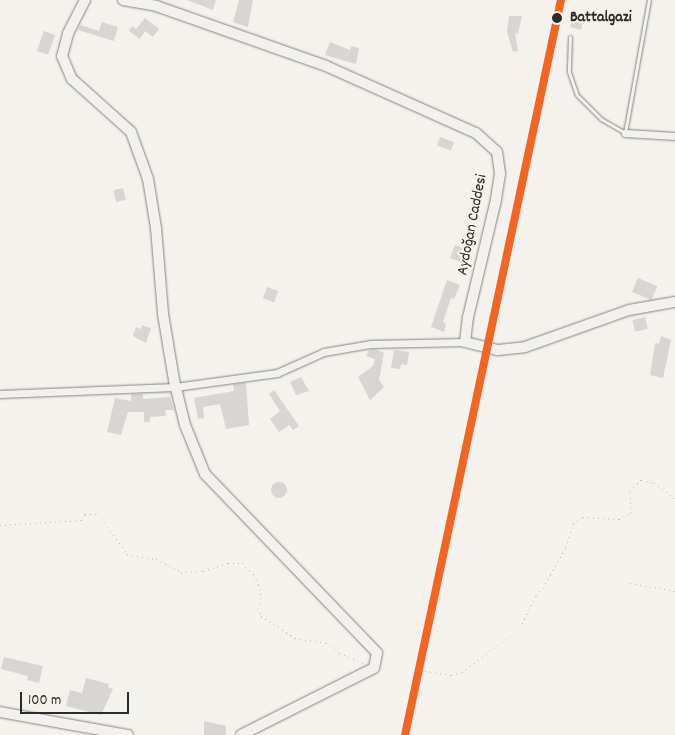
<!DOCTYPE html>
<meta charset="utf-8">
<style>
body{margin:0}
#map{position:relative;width:675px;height:735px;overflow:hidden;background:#f4f2ec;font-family:Dekko,sans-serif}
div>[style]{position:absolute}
.building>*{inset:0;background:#d7d6d2;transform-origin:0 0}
.round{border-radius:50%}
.path>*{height:1px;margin-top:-0.5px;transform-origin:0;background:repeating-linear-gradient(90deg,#b8b7b5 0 1px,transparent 0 5px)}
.roads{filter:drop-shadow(0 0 1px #858582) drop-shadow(0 0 1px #858582)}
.lane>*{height:3px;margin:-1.5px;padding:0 1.5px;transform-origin:1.5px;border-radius:1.5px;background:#f2f1ed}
.street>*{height:7px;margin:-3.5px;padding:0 3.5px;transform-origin:3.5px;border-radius:3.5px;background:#f2f1ed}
.secondary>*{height:10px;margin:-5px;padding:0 5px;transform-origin:5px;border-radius:5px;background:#f2f1ed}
.rail-1>*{height:8px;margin:-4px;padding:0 4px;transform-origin:4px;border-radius:4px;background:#f26522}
.dots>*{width:14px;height:14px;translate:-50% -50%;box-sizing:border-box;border:2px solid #f7f3e8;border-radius:50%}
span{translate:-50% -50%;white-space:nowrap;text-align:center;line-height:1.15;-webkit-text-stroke:4px #f7f3e8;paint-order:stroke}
.stop-label{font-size:16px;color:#2b2b2b;font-weight:700}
.left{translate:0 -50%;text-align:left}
.street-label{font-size:16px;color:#2b2b2b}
.scale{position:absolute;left:20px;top:692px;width:109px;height:22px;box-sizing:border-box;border:2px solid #2b2b2b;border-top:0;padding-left:6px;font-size:15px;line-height:18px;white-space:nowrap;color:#2b2b2b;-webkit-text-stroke:4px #f7f3e8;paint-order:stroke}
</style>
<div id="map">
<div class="building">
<div style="clip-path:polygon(187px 0,216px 0,213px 10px)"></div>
<div style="clip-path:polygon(239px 0,253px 0,248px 27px,233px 22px)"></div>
<div style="clip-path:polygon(574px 13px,584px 15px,581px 30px,570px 27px)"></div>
<div style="clip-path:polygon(509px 16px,522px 16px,518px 34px,515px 33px,518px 51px,513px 52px,507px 32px)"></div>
<div style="clip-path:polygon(145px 18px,159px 29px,153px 37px,145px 31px,140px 39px,129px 31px,132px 26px,136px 29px)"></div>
<div style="clip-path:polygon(102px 22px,118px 27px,114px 41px,78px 30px,80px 25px,99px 31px)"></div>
<div style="left:44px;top:31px;width:12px;height:21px;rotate:20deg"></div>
<div style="clip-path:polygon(330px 42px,350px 50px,351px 46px,359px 48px,356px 64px,325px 55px)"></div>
<div style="left:440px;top:137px;width:15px;height:9px;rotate:20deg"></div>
<div style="left:123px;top:188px;width:12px;height:10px;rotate:76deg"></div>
<div style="left:455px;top:245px;width:19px;height:14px;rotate:21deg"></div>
<div style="left:638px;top:278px;width:21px;height:15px;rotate:23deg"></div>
<div style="clip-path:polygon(447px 280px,460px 285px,454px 299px,451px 298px,443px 322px,446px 324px,444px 332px,431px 327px)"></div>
<div style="left:267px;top:287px;width:12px;height:12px;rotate:20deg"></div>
<div style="left:645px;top:317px;width:12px;height:13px;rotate:76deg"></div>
<div style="clip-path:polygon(142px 325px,151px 328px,146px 343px,133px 336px,136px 327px,141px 329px)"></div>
<div style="clip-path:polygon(661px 336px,671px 340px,663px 378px,650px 375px,655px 343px,659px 344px)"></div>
<div style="clip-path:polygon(374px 349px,384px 353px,379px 380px,384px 387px,370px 400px,358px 377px,373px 366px,375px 359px,366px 356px,369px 350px)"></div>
<div style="clip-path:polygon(394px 350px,409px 352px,407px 365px,401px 364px,400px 369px,391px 368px)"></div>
<div style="clip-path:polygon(301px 377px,309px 391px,296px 395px,290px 382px)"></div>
<div style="clip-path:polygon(246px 383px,249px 425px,226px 429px,220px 404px,203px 407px,204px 418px,198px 419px,194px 398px,234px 391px,233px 384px)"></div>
<div style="clip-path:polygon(274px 390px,299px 426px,293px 430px,289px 425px,279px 432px,270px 419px,280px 411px,269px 394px)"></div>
<div style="clip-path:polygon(131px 394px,143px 394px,143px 399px,170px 397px,174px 410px,165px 410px,166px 416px,150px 417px,150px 422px,144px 422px,144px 412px,128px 412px,121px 435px,107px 432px,115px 398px,131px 401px)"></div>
<div class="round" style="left:271px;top:482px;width:16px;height:16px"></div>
<div style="clip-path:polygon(4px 657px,43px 666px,39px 683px,27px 680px,28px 676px,1px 669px)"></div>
<div style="clip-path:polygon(86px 678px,109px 684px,108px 687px,113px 689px,101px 715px,66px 706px,70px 690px,82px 693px)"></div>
<div style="clip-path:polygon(204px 721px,226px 726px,226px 735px,204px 735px)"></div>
</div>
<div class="path">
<div style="left:0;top:525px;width:82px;rotate:-3.5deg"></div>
<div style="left:82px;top:520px;width:7px;rotate:-63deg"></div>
<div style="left:85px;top:514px;width:14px"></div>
<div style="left:99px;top:514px;width:49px;rotate:55deg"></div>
<div style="left:127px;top:554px;width:29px;rotate:10deg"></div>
<div style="left:156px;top:559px;width:28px;rotate:27deg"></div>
<div style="left:181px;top:572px;width:22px;rotate:-3deg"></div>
<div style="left:203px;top:571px;width:26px;rotate:-18deg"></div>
<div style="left:228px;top:563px;width:14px"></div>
<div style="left:242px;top:563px;width:17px;rotate:45deg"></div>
<div style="left:254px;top:575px;width:15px;rotate:67deg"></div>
<div style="left:260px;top:589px;width:9px;rotate:84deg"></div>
<div style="left:261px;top:598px;width:10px;rotate:107deg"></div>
<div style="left:258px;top:608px;width:9px;rotate:69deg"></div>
<div style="left:261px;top:616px;width:40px;rotate:32.9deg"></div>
<div style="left:295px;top:638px;width:31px;rotate:9deg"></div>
<div style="left:326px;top:643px;width:16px;rotate:38deg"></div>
<div style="left:339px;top:653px;width:27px;rotate:22deg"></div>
<div style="left:630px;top:583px;width:46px;rotate:10.1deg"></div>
<div style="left:425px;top:671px;width:26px;rotate:9deg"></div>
<div style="left:451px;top:675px;width:11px;rotate:-15deg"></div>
<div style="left:462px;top:672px;width:73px;rotate:-37.2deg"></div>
<div style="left:520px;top:628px;width:37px;rotate:-64deg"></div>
<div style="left:536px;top:595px;width:10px;rotate:-45deg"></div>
<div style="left:543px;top:588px;width:47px;rotate:-60.7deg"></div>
<div style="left:566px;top:547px;width:24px;rotate:-73deg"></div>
<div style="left:573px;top:524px;width:12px;rotate:-35deg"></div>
<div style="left:583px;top:517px;width:36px;rotate:3deg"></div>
<div style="left:619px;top:519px;width:13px;rotate:-27deg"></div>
<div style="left:631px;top:513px;width:22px;rotate:-93deg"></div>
<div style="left:630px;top:491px;width:16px;rotate:-45deg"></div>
<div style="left:641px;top:480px;width:13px;rotate:13deg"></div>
<div style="left:654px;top:483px;width:26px;rotate:37deg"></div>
</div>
<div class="roads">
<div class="lane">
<div style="left:570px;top:37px;width:35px;rotate:92deg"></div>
<div style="left:569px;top:72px;width:24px;rotate:71deg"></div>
<div style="left:577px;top:95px;width:34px;rotate:45deg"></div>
<div style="left:601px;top:119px;width:28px;rotate:30deg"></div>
<div style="left:625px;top:133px;width:135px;rotate:-79.8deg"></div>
</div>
<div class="street">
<div style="left:625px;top:133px;width:50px;rotate:3.4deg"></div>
<div style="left:0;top:394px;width:175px;rotate:-2.3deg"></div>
<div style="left:175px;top:387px;width:103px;rotate:-7.8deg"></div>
<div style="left:277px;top:373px;width:51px;rotate:-24.1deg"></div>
<div style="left:324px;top:352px;width:48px;rotate:-9.7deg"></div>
<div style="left:371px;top:344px;width:94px;rotate:-1.2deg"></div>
</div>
<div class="secondary">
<div style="left:85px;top:0;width:38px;rotate:117deg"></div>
<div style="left:68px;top:34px;width:23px;rotate:105deg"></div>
<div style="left:62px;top:56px;width:25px;rotate:67deg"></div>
<div style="left:72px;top:79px;width:79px;rotate:41.9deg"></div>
<div style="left:131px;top:132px;width:50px;rotate:70.1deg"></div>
<div style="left:148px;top:179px;width:50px;rotate:80.7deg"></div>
<div style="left:156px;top:228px;width:86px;rotate:85.3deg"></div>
<div style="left:163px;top:314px;width:67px;rotate:80.5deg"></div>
<div style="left:174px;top:380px;width:46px;rotate:76.3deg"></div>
<div style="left:185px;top:425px;width:53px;rotate:67.8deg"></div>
<div style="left:205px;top:474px;width:248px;rotate:46.1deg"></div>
<div style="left:377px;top:653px;width:15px;rotate:101deg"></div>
<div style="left:374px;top:668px;width:149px;rotate:153.3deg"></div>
<div style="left:123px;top:0;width:34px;rotate:10deg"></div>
<div style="left:156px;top:6px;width:180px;rotate:19.4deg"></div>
<div style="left:326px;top:66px;width:164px;rotate:24.1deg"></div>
<div style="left:476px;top:133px;width:28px;rotate:42deg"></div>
<div style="left:497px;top:152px;width:22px;rotate:82deg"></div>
<div style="left:500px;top:174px;width:30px;rotate:99deg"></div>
<div style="left:495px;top:204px;width:116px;rotate:103.4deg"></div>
<div style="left:468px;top:317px;width:25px;rotate:97deg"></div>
<div style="left:465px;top:342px;width:34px;rotate:14deg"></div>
<div style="left:498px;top:350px;width:27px;rotate:-6deg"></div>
<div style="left:525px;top:347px;width:110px;rotate:-19.6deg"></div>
<div style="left:629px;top:310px;width:47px;rotate:-9.9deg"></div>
<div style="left:0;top:712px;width:130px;rotate:10.2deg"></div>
</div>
</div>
<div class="rail-1">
<div style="left:405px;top:735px;width:751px;rotate:-78.02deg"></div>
</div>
<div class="dots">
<div style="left:557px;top:18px;background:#2b2b2b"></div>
</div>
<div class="stop-label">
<span class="left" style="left:570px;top:18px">Battalgazi</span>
</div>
<div class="street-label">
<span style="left:473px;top:225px;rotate:-79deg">Aydoğan Caddesi</span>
</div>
<div class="scale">100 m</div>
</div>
